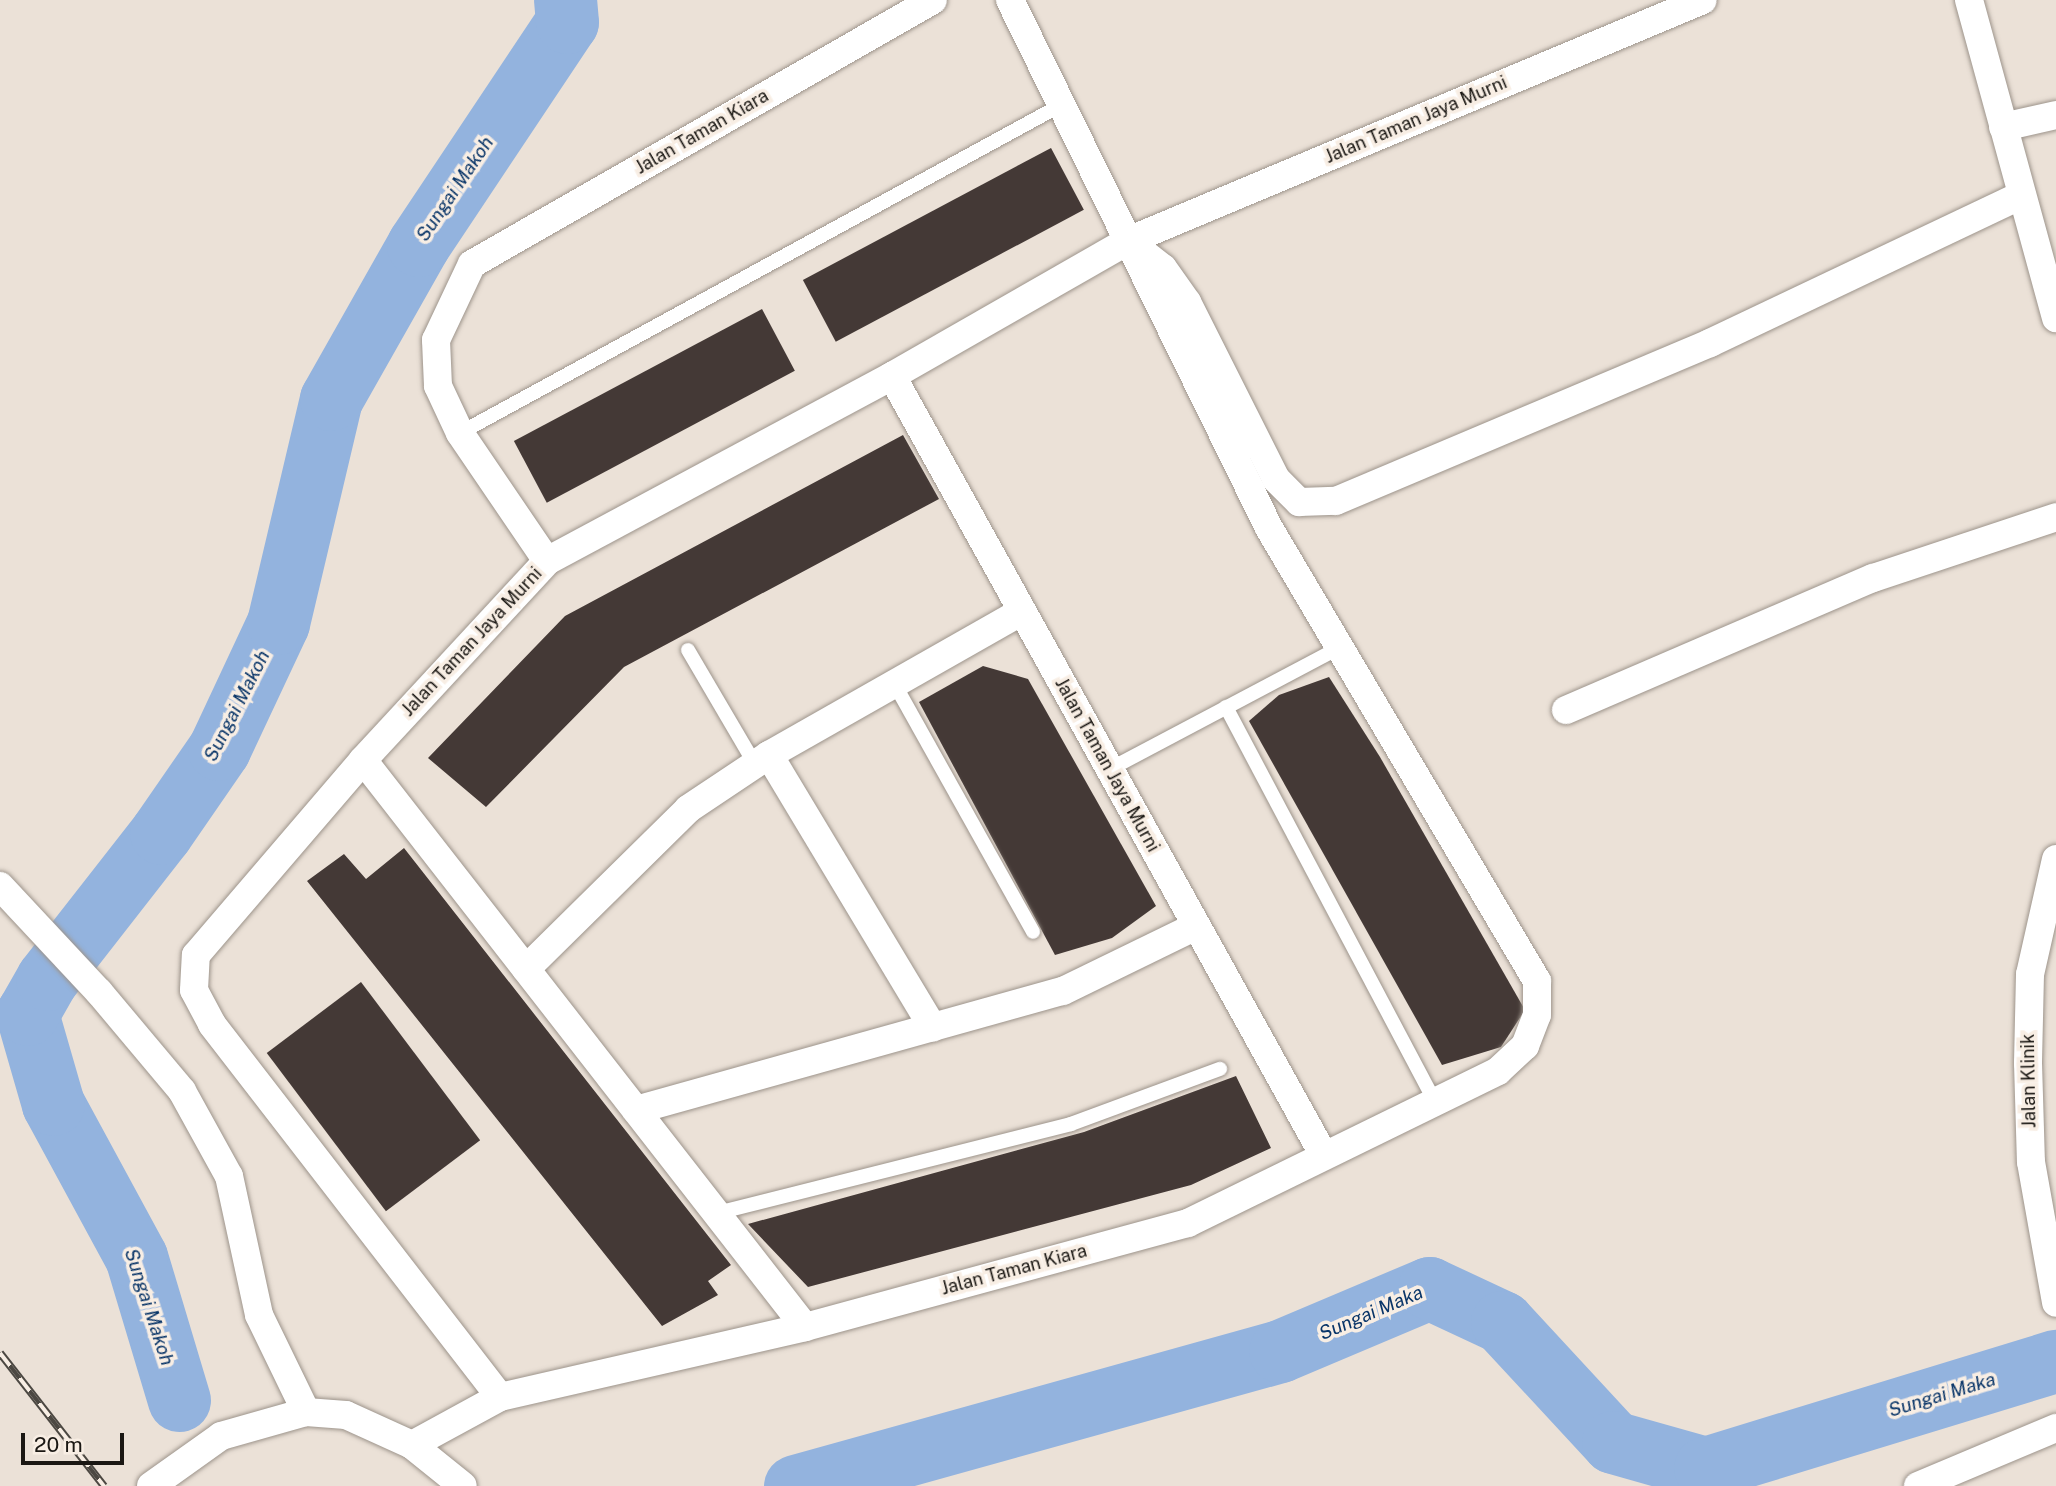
<!DOCTYPE html>
<style>
body{margin:0}
#map{position:relative;width:2056px;height:1486px;overflow:hidden;background:#ebe1d7;font-family:"Public Sans",sans-serif}
div>[style]{position:absolute}
.river>*{height:63px;margin:-31.5px;padding:0 31.5px;transform-origin:31.5px;border-radius:31.5px;background:#93b3de}
.building>*{inset:0;background:#443936;transform-origin:0 0}
.roads{filter:drop-shadow(0 0 2px #9d948b) drop-shadow(0 0 2px #9d948b)}
.service>*{height:14px;margin:-7px;padding:0 7px;transform-origin:7px;border-radius:7px;background:#fff}
.minor>*{height:28px;margin:-14px;padding:0 14px;transform-origin:14px;border-radius:14px;background:#fff}
.rail>*{height:8px;margin-top:-4px;transform-origin:0;background:repeating-linear-gradient(90deg,#f8eee4 0 16px,#4c4842 0 32px);box-sizing:border-box;border-block:2px solid #4c4842}
span{translate:-50% -50%;white-space:nowrap;text-align:center;line-height:1.15;-webkit-text-stroke:7px #f8eee4;paint-order:stroke}
.street-label{font-size:18px;color:#1a1713}
.water-label{font-size:19px;color:#093568;font-style:italic}
.scale{position:absolute;left:21px;top:1433px;width:103px;height:32px;box-sizing:border-box;border:4px solid #1a1713;border-top:0;padding-left:9px;font-size:21px;line-height:24px;white-space:nowrap;color:#1a1713;-webkit-text-stroke:5px #f8eee4;paint-order:stroke}
</style>
<div id="map">
<div class="river">
<div style="left:179px;top:1400px;width:149px;rotate:-106.7deg"></div>
<div style="left:136px;top:1257px;width:174px;rotate:-118.5deg"></div>
<div style="left:53px;top:1104px;width:94px;rotate:-106.1deg"></div>
<div style="left:27px;top:1014px;width:40px;rotate:-60.3deg"></div>
<div style="left:47px;top:979px;width:185px;rotate:-52deg"></div>
<div style="left:161px;top:833px;width:102px;rotate:-55.4deg"></div>
<div style="left:219px;top:749px;width:139px;rotate:-64.9deg"></div>
<div style="left:278px;top:623px;width:230px;rotate:-76.7deg"></div>
<div style="left:331px;top:399px;width:177px;rotate:-60.5deg"></div>
<div style="left:418px;top:245px;width:268px;rotate:-56.3deg"></div>
<div style="left:567px;top:22px;width:22px;rotate:-95deg"></div>
<div style="left:795px;top:1486px;width:503px;rotate:-15.55deg"></div>
<div style="left:1280px;top:1351px;width:162px;rotate:-22.9deg"></div>
<div style="left:1429px;top:1288px;width:81px;rotate:25deg"></div>
<div style="left:1502px;top:1322px;width:163px;rotate:47.2deg"></div>
<div style="left:1613px;top:1442px;width:96px;rotate:15.8deg"></div>
<div style="left:1705px;top:1468px;width:367px;rotate:-17deg"></div>
</div>
<div class="building">
<div style="left:1051px;top:148px;width:70px;height:281px;rotate:62deg"></div>
<div style="left:762px;top:309px;width:70px;height:281px;rotate:62deg"></div>
<div style="clip-path:polygon(903px 435px,939px 499px,624px 667px,486px 807px,428px 758px,565px 616px)"></div>
<div style="clip-path:polygon(983px 666px,1028px 679px,1156px 906px,1112px 938px,1055px 955px,919px 702px)"></div>
<div style="clip-path:polygon(1329px 677px,1380px 757px,1525px 1010px,1501px 1047px,1442px 1065px,1249px 721px,1279px 695px)"></div>
<div style="clip-path:polygon(404px 848px,731px 1265px,708px 1281px,718px 1295px,662px 1326px,307px 881px,344px 854px,366px 879px)"></div>
<div style="left:361px;top:982px;width:198px;height:118px;rotate:53deg"></div>
<div style="clip-path:polygon(1236px 1076px,1271px 1148px,1191px 1185px,808px 1287px,748px 1224px,1084px 1132px)"></div>
</div>
<div class="roads">
<div class="service">
<div style="left:460px;top:433px;width:685px;rotate:-28.62deg"></div>
<div style="left:688px;top:650px;width:132px;rotate:59.6deg"></div>
<div style="left:894px;top:683px;width:285px;rotate:60.8deg"></div>
<div style="left:1226px;top:707px;width:445px;rotate:62.1deg"></div>
<div style="left:1110px;top:769px;width:260px;rotate:-27.9deg"></div>
<div style="left:717px;top:1213px;width:365px;rotate:-14.1deg"></div>
<div style="left:1071px;top:1124px;width:159px;rotate:-20.3deg"></div>
</div>
<div class="minor">
<div style="left:1969px;top:0;width:330px;rotate:74.7deg"></div>
<div style="left:2003px;top:127px;width:54px;rotate:-12.8deg"></div>
<div style="left:1136px;top:247px;width:34px;rotate:38deg"></div>
<div style="left:1163px;top:268px;width:42px;rotate:54.8deg"></div>
<div style="left:1187px;top:302px;width:198px;rotate:63.3deg"></div>
<div style="left:1276px;top:479px;width:33px;rotate:45deg"></div>
<div style="left:1299px;top:502px;width:37px;rotate:-2deg"></div>
<div style="left:1336px;top:501px;width:406px;rotate:-22.9deg"></div>
<div style="left:1710px;top:343px;width:343px;rotate:-25.4deg"></div>
<div style="left:892px;top:376px;width:889px;rotate:61.01deg"></div>
<div style="left:547px;top:561px;width:155px;rotate:-124.2deg"></div>
<div style="left:460px;top:433px;width:52px;rotate:-115.1deg"></div>
<div style="left:438px;top:386px;width:46px;rotate:-92.5deg"></div>
<div style="left:436px;top:340px;width:84px;rotate:-64.7deg"></div>
<div style="left:472px;top:264px;width:531px;rotate:-29.8deg"></div>
<div style="left:1566px;top:710px;width:334px;rotate:-23.3deg"></div>
<div style="left:1873px;top:578px;width:193px;rotate:-18.4deg"></div>
<div style="left:769px;top:755px;width:318px;rotate:59deg"></div>
<div style="left:363px;top:760px;width:719px;rotate:52.06deg"></div>
<div style="left:2056px;top:859px;width:118px;rotate:102.7deg"></div>
<div style="left:2030px;top:974px;width:89px;rotate:91.3deg"></div>
<div style="left:2028px;top:1063px;width:99px;rotate:88.3deg"></div>
<div style="left:2031px;top:1162px;width:143px;rotate:79.9deg"></div>
<div style="left:0;top:886px;width:145px;rotate:47deg"></div>
<div style="left:99px;top:992px;width:129px;rotate:50deg"></div>
<div style="left:182px;top:1091px;width:97px;rotate:61.1deg"></div>
<div style="left:229px;top:1176px;width:142px;rotate:77.8deg"></div>
<div style="left:259px;top:1315px;width:108px;rotate:64.1deg"></div>
<div style="left:526px;top:969px;width:228px;rotate:-44.6deg"></div>
<div style="left:688px;top:809px;width:97px;rotate:-33.7deg"></div>
<div style="left:769px;top:755px;width:291px;rotate:-29.6deg"></div>
<div style="left:636px;top:1110px;width:443px;rotate:-15.6deg"></div>
<div style="left:1063px;top:991px;width:148px;rotate:-26deg"></div>
<div style="left:500px;top:1397px;width:471px;rotate:-127.7deg"></div>
<div style="left:212px;top:1024px;width:38px;rotate:-118deg"></div>
<div style="left:194px;top:990px;width:35px;rotate:-87deg"></div>
<div style="left:196px;top:955px;width:257px;rotate:-49.4deg"></div>
<div style="left:363px;top:760px;width:271px;rotate:-47.2deg"></div>
<div style="left:547px;top:561px;width:391px;rotate:-28.2deg"></div>
<div style="left:892px;top:376px;width:272px;rotate:-29.8deg"></div>
<div style="left:1128px;top:241px;width:623px;rotate:-22.74deg"></div>
<div style="left:412px;top:1445px;width:100px;rotate:-28.6deg"></div>
<div style="left:500px;top:1397px;width:313px;rotate:-12.9deg"></div>
<div style="left:805px;top:1327px;width:397px;rotate:-15.2deg"></div>
<div style="left:1188px;top:1223px;width:345px;rotate:-26.1deg"></div>
<div style="left:1498px;top:1071px;width:37px;rotate:-43deg"></div>
<div style="left:1525px;top:1046px;width:33px;rotate:-69deg"></div>
<div style="left:1537px;top:1015px;width:34px;rotate:-90deg"></div>
<div style="left:1537px;top:981px;width:526px;rotate:-120.61deg"></div>
<div style="left:1269px;top:528px;width:588px;rotate:-116.13deg"></div>
<div style="left:151px;top:1486px;width:86px;rotate:-35.5deg"></div>
<div style="left:221px;top:1436px;width:88px;rotate:-15.8deg"></div>
<div style="left:306px;top:1412px;width:40px;rotate:4.3deg"></div>
<div style="left:346px;top:1415px;width:72px;rotate:24.4deg"></div>
<div style="left:412px;top:1445px;width:65px;rotate:38.8deg"></div>
<div style="left:1918px;top:1486px;width:150px;rotate:-22.8deg"></div>
</div>
</div>
<div class="rail">
<div style="left:0;top:1353px;width:169px;rotate:52deg"></div>
</div>
<div class="street-label">
<span style="left:1416px;top:120px;rotate:-23deg">Jalan Taman Jaya Murni</span>
<span style="left:702px;top:132px;rotate:-30deg">Jalan Taman Kiara</span>
<span style="left:472px;top:642px;rotate:-47deg">Jalan Taman Jaya Murni</span>
<span style="left:1107px;top:765px;rotate:61deg">Jalan Taman Jaya Murni</span>
<span style="left:2029px;top:1081px;rotate:-91deg">Jalan Klinik</span>
<span style="left:1014px;top:1270px;rotate:-15deg">Jalan Taman Kiara</span>
</div>
<div class="water-label">
<span style="left:455px;top:189px;rotate:-56deg">Sungai Makoh</span>
<span style="left:237px;top:706px;rotate:-63deg">Sungai Makoh</span>
<span style="left:149px;top:1307px;rotate:72deg">Sungai Makoh</span>
<span style="left:1371px;top:1313px;rotate:-23deg">Sungai Maka</span>
<span style="left:1942px;top:1395px;rotate:-17deg">Sungai Maka</span>
</div>
<div class="scale">20 m</div>
</div>
